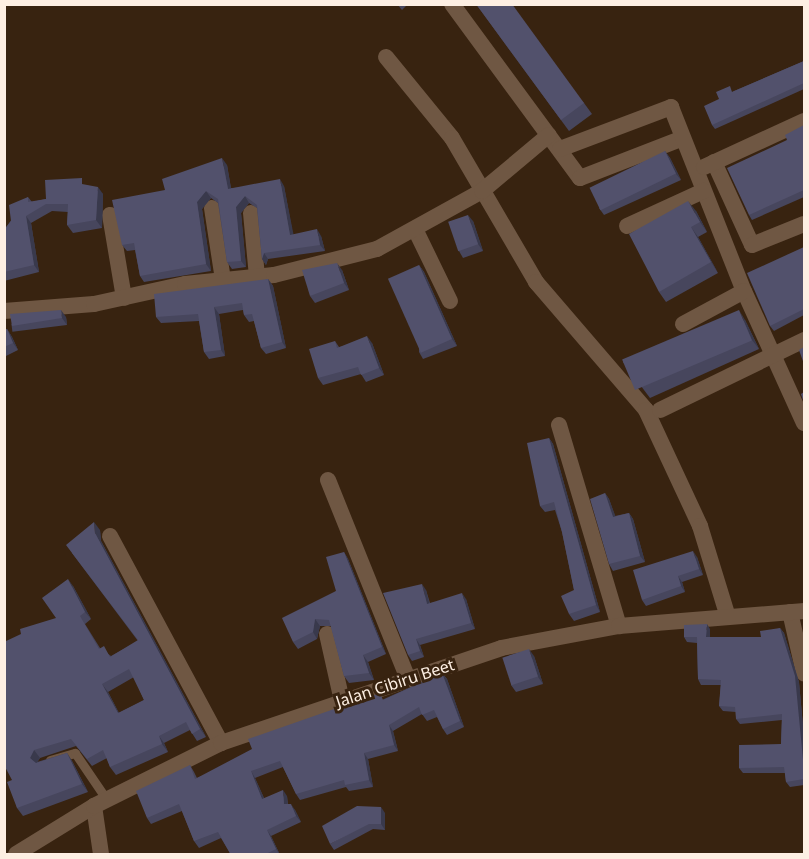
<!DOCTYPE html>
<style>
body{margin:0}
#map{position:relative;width:809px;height:859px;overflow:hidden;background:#382310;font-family:"Noto Sans",sans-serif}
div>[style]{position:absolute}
.service>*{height:9px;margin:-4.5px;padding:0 4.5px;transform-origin:4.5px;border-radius:4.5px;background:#6f5743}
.minor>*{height:16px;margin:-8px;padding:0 8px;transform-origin:8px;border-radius:8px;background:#6f5743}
.wall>*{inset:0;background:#47465d;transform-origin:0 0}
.shaded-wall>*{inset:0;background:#39394c}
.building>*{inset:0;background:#52516c;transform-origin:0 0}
span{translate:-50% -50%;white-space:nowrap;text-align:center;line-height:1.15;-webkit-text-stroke:6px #382310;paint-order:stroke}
.street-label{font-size:16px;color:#fdefe3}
.frame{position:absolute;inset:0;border:6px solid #fdefe3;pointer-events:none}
</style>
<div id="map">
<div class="service">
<div style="left:50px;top:760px;width:26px;rotate:-16deg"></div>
<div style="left:75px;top:753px;width:57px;rotate:55.8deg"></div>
</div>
<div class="minor">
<div style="left:452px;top:4px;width:216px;rotate:53.7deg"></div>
<div style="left:580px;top:178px;width:110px;rotate:-21.2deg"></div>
<div style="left:386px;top:57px;width:104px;rotate:50.8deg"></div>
<div style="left:452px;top:138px;width:167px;rotate:59.7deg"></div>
<div style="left:536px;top:282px;width:169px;rotate:49.3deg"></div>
<div style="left:646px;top:410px;width:128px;rotate:65deg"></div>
<div style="left:700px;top:526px;width:95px;rotate:72.9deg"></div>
<div style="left:560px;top:149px;width:119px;rotate:-20.7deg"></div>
<div style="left:671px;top:107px;width:198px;rotate:68.4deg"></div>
<div style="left:744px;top:291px;width:145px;rotate:65.6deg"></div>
<div style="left:714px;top:162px;width:91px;rotate:65.4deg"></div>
<div style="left:752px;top:245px;width:56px;rotate:-22deg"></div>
<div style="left:704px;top:167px;width:110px;rotate:-24.7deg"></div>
<div style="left:212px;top:208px;width:73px;rotate:81.3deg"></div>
<div style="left:251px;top:213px;width:64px;rotate:84.6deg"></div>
<div style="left:110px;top:215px;width:84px;rotate:80.4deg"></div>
<div style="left:627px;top:226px;width:84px;rotate:-24.7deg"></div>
<div style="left:415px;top:229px;width:80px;rotate:64.1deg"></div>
<div style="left:4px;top:311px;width:90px;rotate:-4.4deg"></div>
<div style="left:94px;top:304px;width:93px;rotate:-12.4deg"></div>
<div style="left:185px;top:284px;width:89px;rotate:-5.8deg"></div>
<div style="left:274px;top:275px;width:106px;rotate:-14.2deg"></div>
<div style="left:377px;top:249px;width:120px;rotate:-28.9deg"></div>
<div style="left:482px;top:191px;width:87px;rotate:-39.9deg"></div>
<div style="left:683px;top:324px;width:69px;rotate:-28.4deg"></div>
<div style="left:660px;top:410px;width:160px;rotate:-25.9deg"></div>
<div style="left:559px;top:425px;width:210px;rotate:73.4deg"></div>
<div style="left:328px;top:480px;width:214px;rotate:68.1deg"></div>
<div style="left:110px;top:536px;width:235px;rotate:61.8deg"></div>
<div style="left:790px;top:612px;width:63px;rotate:77.1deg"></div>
<div style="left:327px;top:634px;width:69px;rotate:77.4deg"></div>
<div style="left:94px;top:806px;width:49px;rotate:81.7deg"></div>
<div style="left:16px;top:854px;width:92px;rotate:-31.6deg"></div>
<div style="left:94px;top:806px;width:142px;rotate:-26.4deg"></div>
<div style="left:221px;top:743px;width:296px;rotate:-18.7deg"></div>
<div style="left:501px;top:648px;width:120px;rotate:-10.6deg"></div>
<div style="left:619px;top:626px;width:186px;rotate:-4.6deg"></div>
</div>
<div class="wall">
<div style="clip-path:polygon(397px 4px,408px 4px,402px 10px)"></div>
<div style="clip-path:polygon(476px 4px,584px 103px,592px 114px,569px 131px)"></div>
<div style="clip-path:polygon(804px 61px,804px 89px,715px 129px,712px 125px,719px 99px,734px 91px)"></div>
<div style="clip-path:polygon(804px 125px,804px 197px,752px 220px,749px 215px,787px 140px)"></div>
<div style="clip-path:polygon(665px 151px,670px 158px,681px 180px,604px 215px,599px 208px)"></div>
<div style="clip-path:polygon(227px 165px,231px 188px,284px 186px,293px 235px,321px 236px,325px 251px,268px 259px,266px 265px,262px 259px,257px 208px,249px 203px,241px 213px,246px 267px,232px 269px,227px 262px,218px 203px,211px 198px,202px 209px,211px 271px,144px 282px,140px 276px,135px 250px,127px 251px,122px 245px,165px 190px)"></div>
<div style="clip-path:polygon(87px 185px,103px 194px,102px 228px,73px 233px,67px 225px,68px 212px,52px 211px,31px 223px,39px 272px,4px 281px,4px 230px,28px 197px,32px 202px,46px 199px)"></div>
<div style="clip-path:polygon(696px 211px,707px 232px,698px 237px,718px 273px,666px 302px,659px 292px)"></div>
<div style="clip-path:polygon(473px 221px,483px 251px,463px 258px,459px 251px)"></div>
<div style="clip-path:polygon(804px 247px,804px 315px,774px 331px,770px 326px)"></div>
<div style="clip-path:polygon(419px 265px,424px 272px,457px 346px,423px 359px,419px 352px)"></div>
<div style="clip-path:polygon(342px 270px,349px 290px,315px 303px,310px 296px)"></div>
<div style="clip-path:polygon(268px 279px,273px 286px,286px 348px,266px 354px,261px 348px,254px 321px,249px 322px,244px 315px,243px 310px,219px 314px,225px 356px,209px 359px,204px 352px,199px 321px,161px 323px,156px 317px)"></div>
<div style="left:66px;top:317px;width:8px;height:55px;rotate:83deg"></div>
<div style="clip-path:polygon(745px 320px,759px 349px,650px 398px,623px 362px)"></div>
<div style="clip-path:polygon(7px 329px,12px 337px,18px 350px,4px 357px,4px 330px)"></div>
<div style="clip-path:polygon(335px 341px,339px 347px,372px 343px,384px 375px,366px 382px,361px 374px,323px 385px,318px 378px)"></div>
<div style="clip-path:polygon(549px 438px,553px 444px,600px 612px,574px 621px,569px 614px,574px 590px,562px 532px,555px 510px,545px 512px,540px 506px)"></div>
<div style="clip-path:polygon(605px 493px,609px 499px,615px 516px,629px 513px,633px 519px,645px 562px,613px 571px,609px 564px)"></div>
<div style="clip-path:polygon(evenodd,100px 530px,101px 541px,206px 737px,197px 741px,190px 730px,164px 743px,168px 752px,116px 775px,110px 767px,107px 758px,92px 766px,76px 746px,40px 758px,37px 762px,67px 753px,72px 761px,88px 792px,23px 816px,17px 808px,12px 780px,56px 618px,73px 586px,91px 619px,85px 624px,100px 648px,111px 656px,138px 641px,72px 553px,100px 530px,134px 677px,144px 700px,119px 713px,108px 692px,134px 677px)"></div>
<div style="clip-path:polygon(344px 552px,348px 559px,386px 654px,368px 662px,374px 680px,349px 683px,344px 676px,331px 626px,320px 626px,317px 639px,298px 649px,293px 642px,336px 591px)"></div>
<div style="clip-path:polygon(697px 557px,703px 575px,682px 582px,685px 592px,646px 606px,642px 600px)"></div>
<div style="clip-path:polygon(426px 590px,430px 603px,466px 599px,475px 629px,420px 645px,424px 657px,412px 661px,408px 655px)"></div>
<div style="clip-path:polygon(780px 628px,784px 633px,799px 682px,804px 737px,804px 785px,790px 787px,786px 782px,785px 773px,743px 773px,739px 768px,781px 744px,782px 720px,740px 724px,736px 719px,736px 712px,723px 711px,719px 706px,721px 685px,701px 685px,698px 679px,697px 643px,687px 642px,684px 637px,710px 629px,710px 637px,761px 637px)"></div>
<div style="clip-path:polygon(534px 656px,543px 684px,516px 692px,511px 685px)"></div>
<div style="clip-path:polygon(442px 673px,447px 679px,464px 727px,447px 735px,443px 729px,437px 717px,427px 721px,422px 714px,393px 731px,398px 751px,368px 759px,373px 787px,349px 791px,346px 787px,300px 800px,296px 794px,283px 767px,255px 778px,264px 798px,287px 796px,288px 804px,295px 810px,301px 822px,271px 836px,280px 855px,231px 855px,221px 838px,199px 848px,194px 841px,182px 811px,151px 824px,147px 818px,190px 765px,194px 772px,197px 778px,384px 699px)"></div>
<div style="clip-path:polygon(385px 813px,385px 830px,373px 829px,334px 850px,330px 844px)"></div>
</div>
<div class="shaded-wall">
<div style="clip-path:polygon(665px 151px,670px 158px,681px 180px,676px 174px)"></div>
<div style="clip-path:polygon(222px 158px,227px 165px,232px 195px,228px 189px)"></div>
<div style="clip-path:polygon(280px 179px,284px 186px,295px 242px,290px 235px)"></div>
<div style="clip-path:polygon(98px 187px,103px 194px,102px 228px,96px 220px)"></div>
<div style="clip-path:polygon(206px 191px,211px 198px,202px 209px,211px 271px,206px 264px,197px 202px)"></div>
<div style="clip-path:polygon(245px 196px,249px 203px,241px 213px,246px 267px,241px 261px,236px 207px)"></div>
<div style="clip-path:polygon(688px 201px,696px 211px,707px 232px,700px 222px)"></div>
<div style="clip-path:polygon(468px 215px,473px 221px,483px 251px,478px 244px)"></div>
<div style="clip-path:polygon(26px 216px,31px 223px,39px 272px,34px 265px)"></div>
<div style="clip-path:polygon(691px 227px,698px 237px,718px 273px,711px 262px)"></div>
<div style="clip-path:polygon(317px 229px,321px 236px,325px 251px,320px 245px)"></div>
<div style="clip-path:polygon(264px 253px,268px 259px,266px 265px,262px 259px)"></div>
<div style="clip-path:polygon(337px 263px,342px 270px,349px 290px,344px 283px)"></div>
<div style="clip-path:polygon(419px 265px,424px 272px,457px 346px,452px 339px)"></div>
<div style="clip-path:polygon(268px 279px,273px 286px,286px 348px,282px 342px)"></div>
<div style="clip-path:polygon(214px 307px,219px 314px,225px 356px,221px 350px)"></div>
<div style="clip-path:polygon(61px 310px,66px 317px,67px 325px,62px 318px)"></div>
<div style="clip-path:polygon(739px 310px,745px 320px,759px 349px,752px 340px)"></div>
<div style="clip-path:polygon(7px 329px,12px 337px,18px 350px,13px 343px)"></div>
<div style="clip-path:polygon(367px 336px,372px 343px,384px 375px,379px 368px)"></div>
<div style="clip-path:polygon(549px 438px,553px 444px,600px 612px,596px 605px)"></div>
<div style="clip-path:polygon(605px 493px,609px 499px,618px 523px,613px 517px)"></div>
<div style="clip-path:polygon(629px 513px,633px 519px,645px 562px,640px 556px)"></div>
<div style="clip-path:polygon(94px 522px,100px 530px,101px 541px,206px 737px,200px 729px,95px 533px)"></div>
<div style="clip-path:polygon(693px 551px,697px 557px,703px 575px,699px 569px)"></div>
<div style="clip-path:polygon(344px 552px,348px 559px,386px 654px,382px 647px)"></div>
<div style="clip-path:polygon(678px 576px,682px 582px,685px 592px,681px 586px)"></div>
<div style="clip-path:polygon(68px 579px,73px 586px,91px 619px,85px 612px)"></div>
<div style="clip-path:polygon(422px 584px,426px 590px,431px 610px,427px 604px)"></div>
<div style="clip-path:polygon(462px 593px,466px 599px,475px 629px,471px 623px)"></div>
<div style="clip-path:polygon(315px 619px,320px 626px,317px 639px,313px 632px)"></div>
<div style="clip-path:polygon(707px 624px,710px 629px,710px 642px,706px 637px)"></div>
<div style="clip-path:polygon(780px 628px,784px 633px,799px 682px,804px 737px,804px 770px)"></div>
<div style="clip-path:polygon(416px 639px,420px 645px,424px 657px,420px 651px)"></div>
<div style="clip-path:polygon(529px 649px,534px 656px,543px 684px,538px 677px)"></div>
<div style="clip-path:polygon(363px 655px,368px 662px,374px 680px,369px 673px)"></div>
<div style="clip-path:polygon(442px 673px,447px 679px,464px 727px,460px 721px)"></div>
<div style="clip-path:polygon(102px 684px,108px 692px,123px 721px,118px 713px)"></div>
<div style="clip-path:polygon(389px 725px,393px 731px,398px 751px,394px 745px)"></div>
<div style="clip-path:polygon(159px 736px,164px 743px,168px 752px,162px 744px)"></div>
<div style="clip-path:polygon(34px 750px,40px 758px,35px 766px,30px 758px)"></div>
<div style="clip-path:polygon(67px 753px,72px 761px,88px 792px,82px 784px)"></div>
<div style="clip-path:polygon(364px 753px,368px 759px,373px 787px,369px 780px)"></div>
<div style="clip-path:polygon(251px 771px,255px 778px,267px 805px,262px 799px)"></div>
<div style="clip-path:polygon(283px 790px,287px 796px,288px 810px,284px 804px)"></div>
<div style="clip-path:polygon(291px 804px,295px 810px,301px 822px,296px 816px)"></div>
<div style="clip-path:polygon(381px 807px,385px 813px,385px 830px,381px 824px)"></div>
<div style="clip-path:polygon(267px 830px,271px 836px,280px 855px,276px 849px)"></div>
</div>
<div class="building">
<div style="clip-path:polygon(476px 4px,512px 4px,584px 103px,561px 120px)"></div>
<div style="clip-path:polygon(804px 61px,804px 83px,712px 125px,704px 106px,719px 99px,716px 92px,730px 86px,732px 92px)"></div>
<div style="clip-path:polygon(804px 125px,804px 190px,749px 215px,727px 168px,787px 140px,785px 135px)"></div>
<div style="left:665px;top:151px;width:25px;height:84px;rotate:64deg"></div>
<div style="clip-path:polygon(222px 158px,228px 189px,280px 179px,290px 235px,317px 229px,320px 245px,264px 253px,262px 259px,257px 205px,245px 196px,236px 207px,241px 261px,227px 262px,218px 199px,206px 191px,197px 202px,206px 264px,140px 276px,134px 243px,122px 245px,112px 200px,165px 190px,162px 179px)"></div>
<div style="clip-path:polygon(82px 178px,82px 184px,98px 187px,96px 220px,67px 225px,68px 204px,46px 204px,26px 216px,34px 265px,4px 272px,4px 230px,11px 221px,9px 205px,28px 197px,28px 202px,46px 199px,45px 180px)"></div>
<div style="clip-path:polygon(688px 201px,700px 222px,691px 227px,711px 262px,659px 292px,629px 234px)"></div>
<div style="left:468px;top:215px;width:31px;height:21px;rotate:71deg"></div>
<div style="clip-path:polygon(804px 247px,804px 309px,770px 326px,747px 273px)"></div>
<div style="clip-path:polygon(337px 263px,344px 283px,310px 296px,302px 270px)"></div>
<div style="left:419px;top:265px;width:81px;height:34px;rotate:66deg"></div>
<div style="clip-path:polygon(268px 279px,282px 342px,261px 348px,252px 314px,244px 315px,242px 303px,214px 307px,221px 350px,204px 352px,198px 314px,156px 317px,154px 294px)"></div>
<div style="clip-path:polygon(61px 310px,62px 318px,12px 326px,10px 314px)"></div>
<div style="left:739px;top:310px;width:33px;height:127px;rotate:67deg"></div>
<div style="clip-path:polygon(7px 329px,13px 343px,4px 347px,4px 330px)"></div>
<div style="clip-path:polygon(367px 336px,379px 368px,361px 375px,358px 367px,318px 378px,309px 349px,335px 341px,337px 348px)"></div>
<div style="clip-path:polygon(804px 347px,804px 364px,799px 350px)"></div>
<div style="clip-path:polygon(804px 392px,804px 403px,801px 394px)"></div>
<div style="clip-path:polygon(549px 438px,596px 605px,569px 614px,561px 596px,574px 590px,562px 532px,554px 502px,540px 506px,527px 443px)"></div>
<div style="clip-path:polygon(605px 493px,613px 517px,629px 513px,640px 556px,609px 564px,590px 499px)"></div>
<div style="clip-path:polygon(evenodd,94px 522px,95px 533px,200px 729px,192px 734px,186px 722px,159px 736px,162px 744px,110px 767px,103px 750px,87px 759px,71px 739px,34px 750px,30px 758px,36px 763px,67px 753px,82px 784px,17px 808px,7px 782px,12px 780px,4px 765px,4px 642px,21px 634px,20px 629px,56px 618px,42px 598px,68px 579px,85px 612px,80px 616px,99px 649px,104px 646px,110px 657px,138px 640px,66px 545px,94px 522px,129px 669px,144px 700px,118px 713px,102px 684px,129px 669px)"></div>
<div style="clip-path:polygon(693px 551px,699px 569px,678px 576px,681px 586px,642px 600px,633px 570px)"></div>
<div style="clip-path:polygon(344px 552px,382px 647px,363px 655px,369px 673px,344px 676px,329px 620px,315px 619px,313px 632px,293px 642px,282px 618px,336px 591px,326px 557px)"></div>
<div style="clip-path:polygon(422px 584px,427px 604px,462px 593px,471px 623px,416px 639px,420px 651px,408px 655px,383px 593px)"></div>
<div style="clip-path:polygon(707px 624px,706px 637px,761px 637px,760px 631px,780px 628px,795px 676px,804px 770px,804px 779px,786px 782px,784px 767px,739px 768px,739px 745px,781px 744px,782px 714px,736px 719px,735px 707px,719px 706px,721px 680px,698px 679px,697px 637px,684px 637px,684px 625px)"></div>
<div style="left:529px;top:649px;width:29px;height:28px;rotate:72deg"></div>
<div style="clip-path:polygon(442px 673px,460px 721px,443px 729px,434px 710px,422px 715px,419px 707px,389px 725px,394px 745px,364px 753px,369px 780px,345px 785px,344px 780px,296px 794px,280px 761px,251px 771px,262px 799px,283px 790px,284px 804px,291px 804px,296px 816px,267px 830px,276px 849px,264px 855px,231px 855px,218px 832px,194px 841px,179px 804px,147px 818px,136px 791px,190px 765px,195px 779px,252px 749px,248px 739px,380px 693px,383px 700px)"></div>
<div style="clip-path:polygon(357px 806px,381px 807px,381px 824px,369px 824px,330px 844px,322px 826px)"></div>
</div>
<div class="street-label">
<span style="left:395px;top:683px;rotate:-18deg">Jalan Cibiru Beet</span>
</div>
<div class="frame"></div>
</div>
